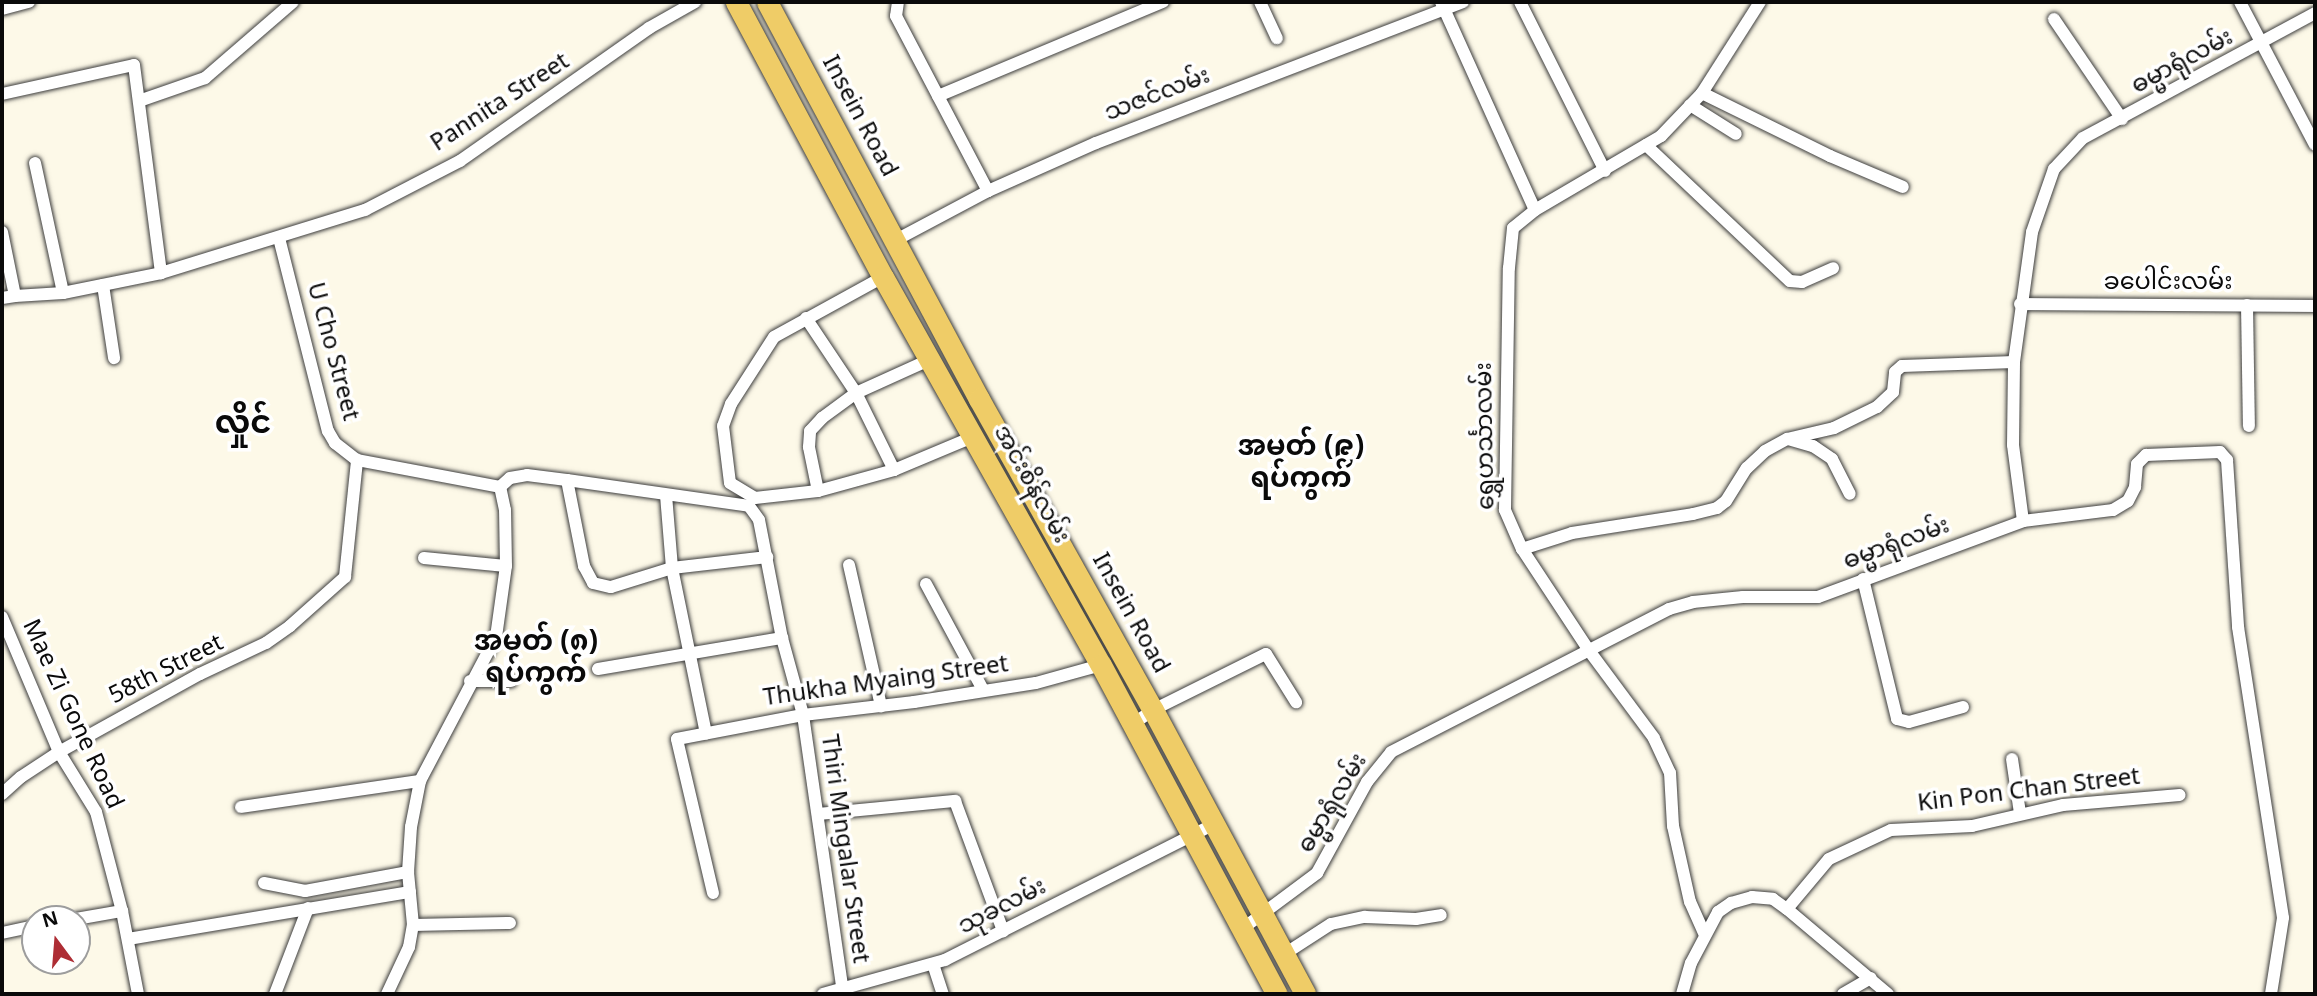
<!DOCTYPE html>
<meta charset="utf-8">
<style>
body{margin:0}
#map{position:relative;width:2317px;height:996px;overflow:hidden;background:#fdf9e8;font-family:Georgia,"Noto Sans Myanmar",serif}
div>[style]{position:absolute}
.roads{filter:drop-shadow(0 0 2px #3d3d3d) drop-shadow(0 0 2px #3d3d3d)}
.minor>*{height:12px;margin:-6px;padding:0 6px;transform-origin:6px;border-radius:6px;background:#fff}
.primary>*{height:21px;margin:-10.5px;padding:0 10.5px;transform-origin:10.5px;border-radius:10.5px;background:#efcc67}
span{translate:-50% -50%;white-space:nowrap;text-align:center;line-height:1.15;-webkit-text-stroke:7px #fff;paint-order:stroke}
.street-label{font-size:24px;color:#0a0a0a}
.quarter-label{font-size:28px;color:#0a0a0a;font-weight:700}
.district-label{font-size:32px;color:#0a0a0a;font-weight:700}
.frame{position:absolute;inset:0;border:4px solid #0a0a0a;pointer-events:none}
.north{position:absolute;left:21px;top:905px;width:70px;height:70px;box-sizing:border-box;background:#fff;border:2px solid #9d9d9d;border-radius:50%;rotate:344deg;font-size:19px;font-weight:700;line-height:28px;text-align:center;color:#0a0a0a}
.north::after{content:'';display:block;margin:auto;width:24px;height:32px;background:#ae2d34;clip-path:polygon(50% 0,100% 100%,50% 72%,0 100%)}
</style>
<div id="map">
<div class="roads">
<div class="minor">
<div style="left:898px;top:2px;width:14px;rotate:98deg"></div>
<div style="left:896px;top:16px;width:198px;rotate:62.3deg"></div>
<div style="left:1260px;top:2px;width:40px;rotate:65deg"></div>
<div style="left:1441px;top:2px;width:228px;rotate:65.7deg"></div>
<div style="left:1520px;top:2px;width:189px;rotate:63.3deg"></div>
<div style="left:2240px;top:2px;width:161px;rotate:62.3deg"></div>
<div style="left:2px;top:9px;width:28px;rotate:-15deg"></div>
<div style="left:2054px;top:19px;width:121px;rotate:55.8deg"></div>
<div style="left:1702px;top:93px;width:143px;rotate:26.2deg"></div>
<div style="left:1830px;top:156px;width:79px;rotate:23deg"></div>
<div style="left:2px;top:94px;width:135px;rotate:-12.4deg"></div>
<div style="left:134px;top:65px;width:210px;rotate:82.6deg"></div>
<div style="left:938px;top:96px;width:244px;rotate:-22.7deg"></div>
<div style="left:139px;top:101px;width:70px;rotate:-19.2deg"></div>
<div style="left:205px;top:78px;width:116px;rotate:-40.8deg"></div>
<div style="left:1690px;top:105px;width:54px;rotate:32.2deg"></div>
<div style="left:1646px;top:145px;width:198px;rotate:43.4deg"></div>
<div style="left:1790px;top:281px;width:12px;rotate:5deg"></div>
<div style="left:1802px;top:282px;width:34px;rotate:-24deg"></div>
<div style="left:35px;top:163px;width:133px;rotate:77.8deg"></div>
<div style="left:2px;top:232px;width:65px;rotate:78.5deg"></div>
<div style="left:15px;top:296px;width:13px;rotate:171deg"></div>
<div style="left:279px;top:238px;width:199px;rotate:75.8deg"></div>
<div style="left:328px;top:431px;width:14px;rotate:60deg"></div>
<div style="left:335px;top:443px;width:28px;rotate:38deg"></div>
<div style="left:357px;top:460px;width:146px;rotate:10.7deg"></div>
<div style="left:894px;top:241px;width:106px;rotate:-28deg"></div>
<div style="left:988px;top:191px;width:118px;rotate:-24deg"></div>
<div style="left:1096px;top:143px;width:393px;rotate:-21deg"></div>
<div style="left:883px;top:277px;width:124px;rotate:151.2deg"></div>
<div style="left:774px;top:337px;width:80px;rotate:122.7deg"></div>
<div style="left:731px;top:404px;width:23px;rotate:110deg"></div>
<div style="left:723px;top:426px;width:57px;rotate:83deg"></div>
<div style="left:730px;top:483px;width:29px;rotate:31deg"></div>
<div style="left:755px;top:498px;width:63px;rotate:-6.3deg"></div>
<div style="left:818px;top:491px;width:79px;rotate:-15.4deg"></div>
<div style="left:894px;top:470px;width:86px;rotate:-22.7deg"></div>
<div style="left:103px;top:285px;width:74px;rotate:81.4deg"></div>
<div style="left:15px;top:296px;width:48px;rotate:-3.6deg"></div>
<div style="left:63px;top:293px;width:100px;rotate:-11.5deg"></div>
<div style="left:161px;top:273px;width:214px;rotate:-17.2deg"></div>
<div style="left:365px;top:210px;width:107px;rotate:-27.3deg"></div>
<div style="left:460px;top:161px;width:231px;rotate:-35.1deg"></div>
<div style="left:649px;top:28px;width:53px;rotate:-29.5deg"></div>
<div style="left:2020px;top:304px;width:295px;rotate:0.4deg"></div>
<div style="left:2247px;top:305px;width:121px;rotate:89.1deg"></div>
<div style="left:806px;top:318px;width:90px;rotate:56.3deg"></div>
<div style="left:856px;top:393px;width:86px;rotate:63.7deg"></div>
<div style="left:1788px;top:439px;width:26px;rotate:16deg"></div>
<div style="left:1813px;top:446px;width:23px;rotate:34deg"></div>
<div style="left:1832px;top:459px;width:39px;rotate:63deg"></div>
<div style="left:567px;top:480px;width:88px;rotate:78.8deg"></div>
<div style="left:584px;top:566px;width:19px;rotate:62deg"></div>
<div style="left:593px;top:583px;width:18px;rotate:13deg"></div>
<div style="left:611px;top:587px;width:64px;rotate:-17.3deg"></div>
<div style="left:672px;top:568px;width:96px;rotate:-6.6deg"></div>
<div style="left:500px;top:487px;width:13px;rotate:-42deg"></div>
<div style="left:510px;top:478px;width:17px;rotate:-10deg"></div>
<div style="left:527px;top:475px;width:40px;rotate:7.1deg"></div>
<div style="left:567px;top:480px;width:184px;rotate:8.1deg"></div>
<div style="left:749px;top:506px;width:17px;rotate:54deg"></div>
<div style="left:759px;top:520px;width:120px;rotate:79deg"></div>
<div style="left:782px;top:638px;width:80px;rotate:74.7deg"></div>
<div style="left:803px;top:715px;width:282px;rotate:81.8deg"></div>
<div style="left:818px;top:491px;width:45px;rotate:-101.6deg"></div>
<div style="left:809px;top:447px;width:16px;rotate:-86deg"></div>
<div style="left:810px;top:431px;width:18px;rotate:-47deg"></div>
<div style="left:822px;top:418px;width:42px;rotate:-36.3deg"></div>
<div style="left:856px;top:393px;width:80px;rotate:-24.3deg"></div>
<div style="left:666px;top:495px;width:73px;rotate:85.3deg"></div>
<div style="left:672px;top:568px;width:169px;rotate:78.4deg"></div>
<div style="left:2023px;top:521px;width:77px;rotate:-97.5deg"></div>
<div style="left:2013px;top:445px;width:83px;rotate:-89.3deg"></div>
<div style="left:2014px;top:362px;width:131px;rotate:-82.1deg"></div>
<div style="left:2032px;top:232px;width:67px;rotate:-70.8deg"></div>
<div style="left:2054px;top:169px;width:42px;rotate:-46.9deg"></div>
<div style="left:2083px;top:138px;width:264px;rotate:-28.3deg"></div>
<div style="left:1522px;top:549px;width:52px;rotate:-17.7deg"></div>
<div style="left:1572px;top:533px;width:122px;rotate:-8.9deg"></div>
<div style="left:1693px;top:514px;width:25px;rotate:-14deg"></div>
<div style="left:1717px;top:508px;width:11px;rotate:-38deg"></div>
<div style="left:1726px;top:501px;width:39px;rotate:-58deg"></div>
<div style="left:1747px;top:468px;width:25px;rotate:-43deg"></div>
<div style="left:1765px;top:451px;width:25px;rotate:-29deg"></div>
<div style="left:1787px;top:439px;width:48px;rotate:-13.2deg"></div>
<div style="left:1834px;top:428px;width:48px;rotate:-26deg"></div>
<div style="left:1877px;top:407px;width:22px;rotate:-43deg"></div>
<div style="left:1893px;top:392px;width:20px;rotate:-84deg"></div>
<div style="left:1895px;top:372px;width:9px;rotate:-41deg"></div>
<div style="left:1902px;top:366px;width:112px;rotate:-2deg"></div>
<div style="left:424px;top:558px;width:82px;rotate:5.6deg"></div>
<div style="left:849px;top:565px;width:145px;rotate:77.2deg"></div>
<div style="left:1863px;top:579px;width:144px;rotate:76.3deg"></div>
<div style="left:1897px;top:719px;width:12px;rotate:14deg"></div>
<div style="left:1909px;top:722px;width:56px;rotate:-15.5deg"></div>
<div style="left:926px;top:584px;width:120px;rotate:61.7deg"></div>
<div style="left:2px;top:617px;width:147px;rotate:67.1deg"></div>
<div style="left:59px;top:752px;width:70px;rotate:58.3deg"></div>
<div style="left:96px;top:812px;width:102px;rotate:75.3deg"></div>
<div style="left:122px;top:911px;width:85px;rotate:79.1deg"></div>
<div style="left:598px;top:669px;width:187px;rotate:-9.6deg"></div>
<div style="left:470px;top:681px;width:41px"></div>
<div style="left:1131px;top:725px;width:27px;rotate:-34deg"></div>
<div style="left:1153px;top:710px;width:126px;rotate:-26.4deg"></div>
<div style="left:1266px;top:654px;width:57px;rotate:58deg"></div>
<div style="left:2012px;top:759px;width:55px;rotate:81.6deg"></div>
<div style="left:2px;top:794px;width:25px;rotate:-42deg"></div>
<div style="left:21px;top:777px;width:45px;rotate:-33.3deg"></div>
<div style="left:59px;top:752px;width:161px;rotate:-29deg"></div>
<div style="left:200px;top:674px;width:73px;rotate:-25.2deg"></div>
<div style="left:266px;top:643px;width:29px;rotate:-35deg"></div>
<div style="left:290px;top:626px;width:74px;rotate:-41.7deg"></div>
<div style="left:345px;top:577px;width:118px;rotate:-84.1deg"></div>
<div style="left:241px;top:807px;width:181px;rotate:-8.3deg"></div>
<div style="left:819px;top:814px;width:137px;rotate:-5.5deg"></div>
<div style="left:955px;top:801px;width:139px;rotate:69.7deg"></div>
<div style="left:264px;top:883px;width:42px;rotate:11deg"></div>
<div style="left:305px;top:891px;width:105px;rotate:-10.5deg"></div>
<div style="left:713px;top:893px;width:158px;rotate:-103.2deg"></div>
<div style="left:677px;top:739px;width:128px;rotate:-10.8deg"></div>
<div style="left:803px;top:715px;width:112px;rotate:-6.7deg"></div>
<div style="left:914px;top:702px;width:123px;rotate:-8.9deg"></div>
<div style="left:1036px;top:683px;width:67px;rotate:-15.5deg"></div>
<div style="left:1787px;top:909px;width:65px;rotate:-50deg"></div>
<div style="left:1829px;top:859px;width:68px;rotate:-25.1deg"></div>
<div style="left:1891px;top:830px;width:81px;rotate:-2.8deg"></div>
<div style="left:1972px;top:826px;width:93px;rotate:-13deg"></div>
<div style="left:2063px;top:805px;width:117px;rotate:-4.9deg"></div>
<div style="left:76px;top:919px;width:47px;rotate:-9.9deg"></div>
<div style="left:413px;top:925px;width:97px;rotate:-1.2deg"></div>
<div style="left:1242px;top:929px;width:94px;rotate:-36.7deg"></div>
<div style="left:1317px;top:873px;width:104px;rotate:-61.2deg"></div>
<div style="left:1367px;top:782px;width:38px;rotate:-51deg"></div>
<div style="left:1391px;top:752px;width:313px;rotate:-27.2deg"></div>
<div style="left:1669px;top:609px;width:25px;rotate:-16deg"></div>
<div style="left:1693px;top:602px;width:50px;rotate:-5.7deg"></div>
<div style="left:1743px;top:597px;width:75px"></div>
<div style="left:1818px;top:597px;width:219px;rotate:-20.3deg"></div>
<div style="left:2023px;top:521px;width:91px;rotate:-7deg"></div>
<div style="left:2113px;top:510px;width:17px;rotate:-31deg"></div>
<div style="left:2128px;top:501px;width:16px;rotate:-63deg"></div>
<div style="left:2135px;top:487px;width:23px;rotate:-85deg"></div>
<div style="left:2137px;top:464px;width:13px;rotate:-45deg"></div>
<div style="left:2146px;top:455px;width:74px;rotate:-2.3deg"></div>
<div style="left:2220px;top:452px;width:11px;rotate:49deg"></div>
<div style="left:2227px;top:460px;width:167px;rotate:86.2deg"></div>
<div style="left:2238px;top:627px;width:294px;rotate:81.2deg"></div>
<div style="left:2283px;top:918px;width:77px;rotate:99deg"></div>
<div style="left:2px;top:933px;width:34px;rotate:-12deg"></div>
<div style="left:1704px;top:933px;width:34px;rotate:-114deg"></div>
<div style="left:1690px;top:902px;width:78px;rotate:-102.6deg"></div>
<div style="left:1673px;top:826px;width:53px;rotate:-93.2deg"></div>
<div style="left:1670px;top:773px;width:38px;rotate:-115deg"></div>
<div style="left:1654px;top:738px;width:111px;rotate:-126.6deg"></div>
<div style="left:1588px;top:649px;width:120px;rotate:-123.4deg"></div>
<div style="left:1522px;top:549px;width:43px;rotate:-113.6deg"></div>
<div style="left:1505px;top:510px;width:242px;rotate:-89.1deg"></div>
<div style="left:1509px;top:268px;width:40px;rotate:-84.3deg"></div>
<div style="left:1513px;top:228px;width:28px;rotate:-39deg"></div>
<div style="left:1535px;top:210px;width:146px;rotate:-30.4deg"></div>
<div style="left:1661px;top:136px;width:59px;rotate:-46.4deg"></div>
<div style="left:1702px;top:93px;width:108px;rotate:-57.5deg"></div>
<div style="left:128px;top:939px;width:286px;rotate:-9.5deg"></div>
<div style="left:1283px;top:955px;width:57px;rotate:-32.9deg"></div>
<div style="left:1331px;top:924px;width:35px;rotate:-12deg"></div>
<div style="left:1365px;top:917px;width:51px;rotate:2.2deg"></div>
<div style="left:1416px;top:919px;width:25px;rotate:-9deg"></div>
<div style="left:933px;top:964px;width:32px;rotate:72deg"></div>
<div style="left:275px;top:994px;width:92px;rotate:-69deg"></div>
<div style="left:387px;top:994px;width:52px;rotate:-64.9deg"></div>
<div style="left:409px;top:947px;width:22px;rotate:-80deg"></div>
<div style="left:413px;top:925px;width:53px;rotate:-95.4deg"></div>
<div style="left:408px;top:872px;width:45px;rotate:-86.2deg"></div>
<div style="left:411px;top:827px;width:47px;rotate:-78.9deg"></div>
<div style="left:420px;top:781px;width:163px;rotate:-62.2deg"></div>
<div style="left:496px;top:637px;width:72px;rotate:-82deg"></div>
<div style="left:506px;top:566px;width:56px;rotate:-91deg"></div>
<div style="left:505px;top:510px;width:24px;rotate:-102deg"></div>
<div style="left:823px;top:994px;width:127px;rotate:-15.6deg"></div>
<div style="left:945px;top:960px;width:301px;rotate:-26.8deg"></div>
<div style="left:1682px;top:994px;width:32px;rotate:-74deg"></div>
<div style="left:1691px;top:963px;width:58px;rotate:-62.1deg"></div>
<div style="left:1718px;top:912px;width:16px;rotate:-35deg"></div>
<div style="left:1731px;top:903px;width:22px;rotate:-16deg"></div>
<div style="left:1752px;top:897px;width:21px;rotate:5deg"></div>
<div style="left:1773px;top:899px;width:17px;rotate:36deg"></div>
<div style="left:1787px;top:909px;width:132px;rotate:40.1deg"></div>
<div style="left:1843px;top:994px;width:32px;rotate:-30deg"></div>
</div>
<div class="primary">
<div style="left:736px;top:2px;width:312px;rotate:61.9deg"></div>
<div style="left:883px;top:277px;width:445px;rotate:60.7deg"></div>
<div style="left:1101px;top:665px;width:373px;rotate:61.9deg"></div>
<div style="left:767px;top:2px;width:450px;rotate:61.9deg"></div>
<div style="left:979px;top:399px;width:356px;rotate:60.8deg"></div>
<div style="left:1153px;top:710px;width:322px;rotate:61.8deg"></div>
</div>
</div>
<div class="street-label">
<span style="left:2183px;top:63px;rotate:-28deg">ဓမ္မာရုံလမ်း</span>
<span style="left:1158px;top:96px;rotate:-21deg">သဇင်လမ်း</span>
<span style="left:501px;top:104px;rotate:-33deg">Pannita Street</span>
<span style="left:858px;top:117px;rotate:62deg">Insein Road</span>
<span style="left:2168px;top:284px">ခပေါင်းလမ်း</span>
<span style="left:331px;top:352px;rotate:75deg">U Cho Street</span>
<span style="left:1487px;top:436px;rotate:-91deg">ရွှေဟင်္သာလမ်း</span>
<span style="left:1030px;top:485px;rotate:61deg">အင်းစိန်လမ်း</span>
<span style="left:1897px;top:545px;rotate:-20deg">ဓမ္မာရုံလမ်း</span>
<span style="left:1129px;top:614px;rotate:61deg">Insein Road</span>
<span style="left:167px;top:671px;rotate:-27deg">58th Street</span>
<span style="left:886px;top:683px;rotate:-8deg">Thukha Myaing Street</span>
<span style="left:71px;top:715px;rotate:65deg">Mae Zi Gone Road</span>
<span style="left:2029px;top:792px;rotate:-7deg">Kin Pon Chan Street</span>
<span style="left:1334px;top:804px;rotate:-59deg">ဓမ္မာရုံလမ်း</span>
<span style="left:843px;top:849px;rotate:82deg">Thiri Mingalar Street</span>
<span style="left:1003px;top:908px;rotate:-27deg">သုခလမ်း</span>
</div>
<div class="quarter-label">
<span style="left:1301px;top:465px">အမှတ် (၉)<br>ရပ်ကွက်</span>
<span style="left:536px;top:660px">အမှတ် (၈)<br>ရပ်ကွက်</span>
</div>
<div class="district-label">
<span style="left:243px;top:426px">လှိုင်</span>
</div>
<div class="frame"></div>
<div class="north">N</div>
</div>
